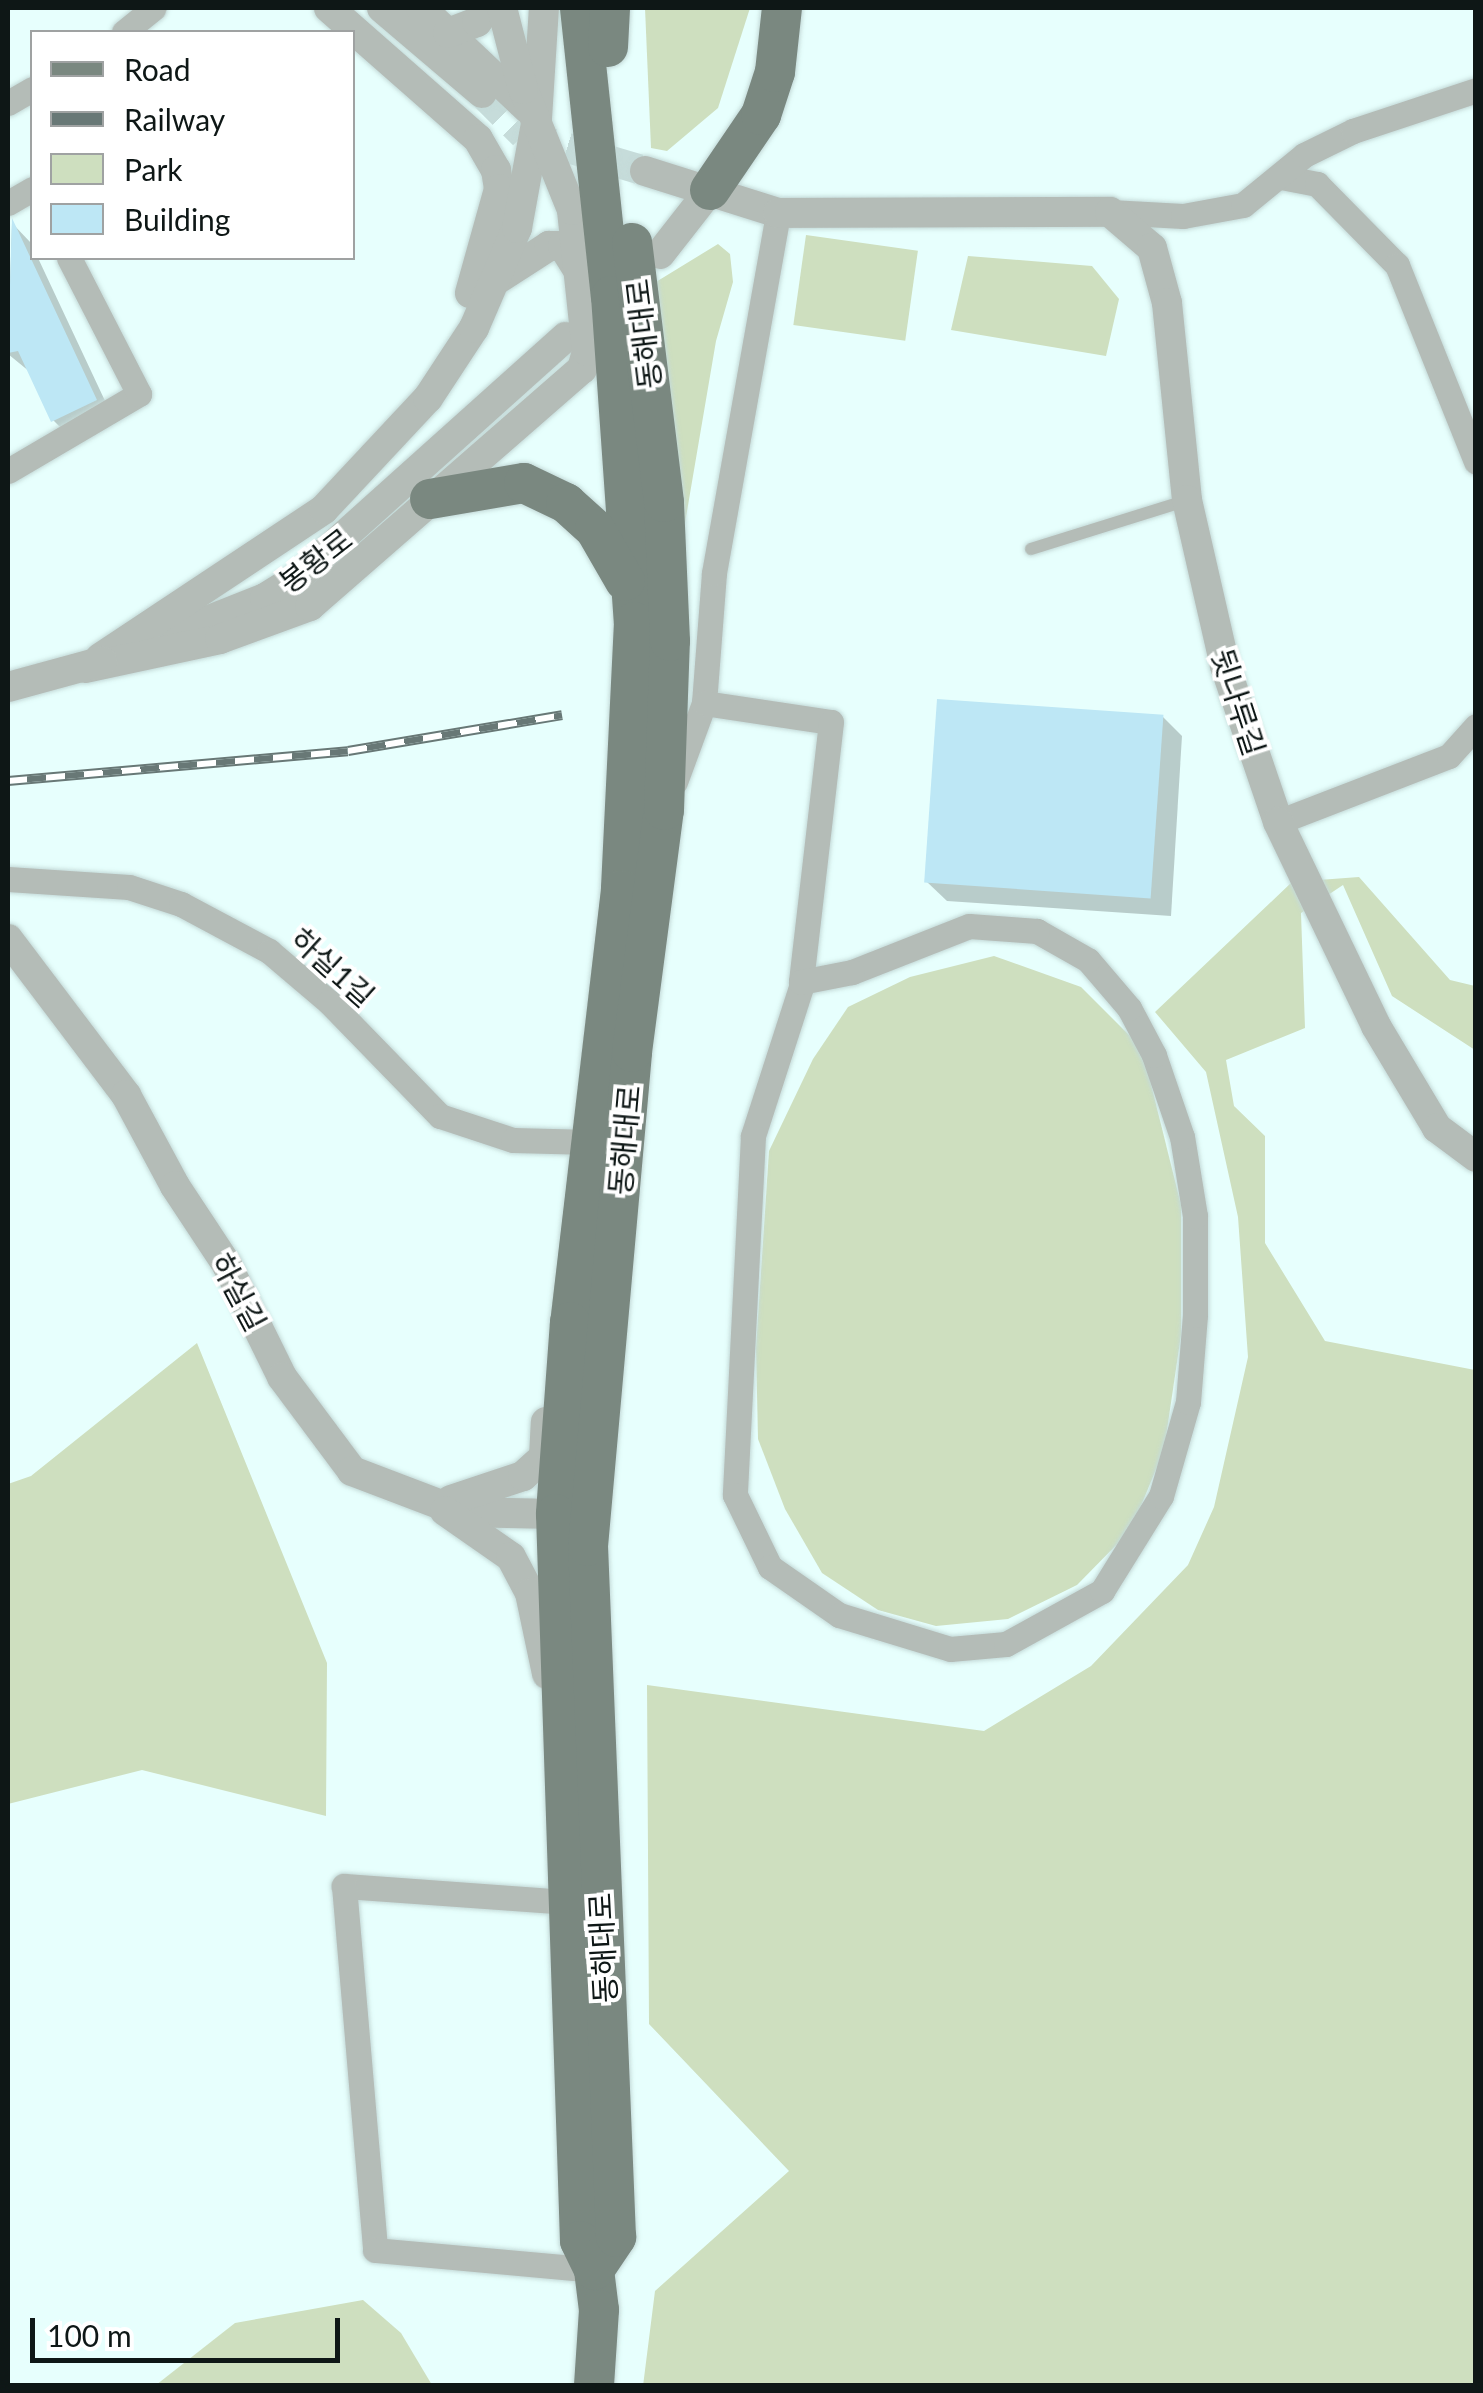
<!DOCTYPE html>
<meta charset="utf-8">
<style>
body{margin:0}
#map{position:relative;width:1483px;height:2393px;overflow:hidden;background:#e7fffd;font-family:Lato,"Noto Sans KR",sans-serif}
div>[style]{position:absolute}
.green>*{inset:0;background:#cedfbf;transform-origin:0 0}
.shadow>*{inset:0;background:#0003}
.building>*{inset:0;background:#bde7f5;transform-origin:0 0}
.tertiary-tunnel>*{height:30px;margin-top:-15px;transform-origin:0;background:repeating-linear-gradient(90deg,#c6dcda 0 30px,transparent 0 45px)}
.roads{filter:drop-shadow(0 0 2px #c4dad8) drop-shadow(0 0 2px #c4dad8)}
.service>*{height:12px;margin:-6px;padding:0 6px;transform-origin:6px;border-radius:6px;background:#b4bcb7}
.minor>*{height:25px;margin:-12.5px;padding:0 12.5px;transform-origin:12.5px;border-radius:12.5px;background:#b4bcb7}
.tertiary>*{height:30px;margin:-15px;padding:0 15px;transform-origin:15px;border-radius:15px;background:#b4bcb7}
.primary>*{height:40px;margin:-20px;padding:0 20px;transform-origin:20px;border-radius:20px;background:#7a8880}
.rail>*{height:10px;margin-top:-5px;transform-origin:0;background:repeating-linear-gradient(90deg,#fff 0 19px,#687876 0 38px);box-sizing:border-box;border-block:2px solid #687876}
span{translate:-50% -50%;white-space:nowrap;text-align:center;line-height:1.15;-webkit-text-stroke:8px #fff;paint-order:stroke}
.street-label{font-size:30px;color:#0e1716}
.frame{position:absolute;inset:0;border:10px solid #0e1716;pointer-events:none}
.legend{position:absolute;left:30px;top:30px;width:325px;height:230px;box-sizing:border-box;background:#fff;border:2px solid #9fa2a2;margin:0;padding:12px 18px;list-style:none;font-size:30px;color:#0e1716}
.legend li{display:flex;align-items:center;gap:20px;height:50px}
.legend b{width:50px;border:2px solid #9fa2a2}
.scale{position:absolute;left:30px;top:2318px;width:310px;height:45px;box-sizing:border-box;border:5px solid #0e1716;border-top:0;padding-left:12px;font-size:30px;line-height:35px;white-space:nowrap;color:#0e1716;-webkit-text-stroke:8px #fff;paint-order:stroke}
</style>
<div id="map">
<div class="green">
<div style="clip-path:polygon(645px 8px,750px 8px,718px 108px,667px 151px,651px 148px)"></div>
<div style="left:806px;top:235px;width:113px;height:91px;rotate:8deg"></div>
<div style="clip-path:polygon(718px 244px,730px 254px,733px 282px,716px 341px,678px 564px,651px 285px)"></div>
<div style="clip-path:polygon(968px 256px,1092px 266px,1119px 299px,1106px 356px,951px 330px)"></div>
<div style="clip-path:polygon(1359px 877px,1450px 980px,1475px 986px,1475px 1050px,1392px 996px,1343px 885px,1301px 913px,1305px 1028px,1226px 1060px,1234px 1106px,1265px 1136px,1265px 1243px,1325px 1341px,1475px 1370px,1475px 2385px,643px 2386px,655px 2291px,789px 2171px,649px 2024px,647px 1685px,984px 1731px,1091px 1666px,1188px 1565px,1214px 1507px,1248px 1357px,1238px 1217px,1206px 1072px,1155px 1012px,1292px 882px)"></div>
<div style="clip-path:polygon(994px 956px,1081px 987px,1142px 1048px,1181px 1205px,1181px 1335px,1164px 1450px,1131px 1530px,1077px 1585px,1008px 1619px,936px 1626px,878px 1610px,822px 1573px,785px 1509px,758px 1439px,756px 1348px,769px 1151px,813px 1059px,848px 1007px,910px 977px)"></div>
<div style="clip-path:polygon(197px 1343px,327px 1663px,326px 1816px,142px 1770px,8px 1804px,8px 1484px,31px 1476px)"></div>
<div style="clip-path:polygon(363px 2300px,401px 2333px,432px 2385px,156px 2385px,235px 2323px)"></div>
</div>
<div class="shadow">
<div style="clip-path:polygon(12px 223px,31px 243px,32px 258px,38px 258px,114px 420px,73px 440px,53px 420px,30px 372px,8px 354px)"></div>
<div style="clip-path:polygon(1163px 717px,1182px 736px,1171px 916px,947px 901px,927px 882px)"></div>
</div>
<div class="building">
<div style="clip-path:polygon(12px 218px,97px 400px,51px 422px,18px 351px,8px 353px)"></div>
<div style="left:937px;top:699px;width:227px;height:184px;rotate:4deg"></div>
</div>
<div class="tertiary-tunnel">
<div style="left:482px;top:93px;width:59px;rotate:45deg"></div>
<div style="left:524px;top:135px;width:126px;rotate:16.6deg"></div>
</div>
<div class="roads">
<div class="service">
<div style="left:1031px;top:549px;width:161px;rotate:-17.3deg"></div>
</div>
<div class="minor">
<div style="left:124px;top:32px;width:38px;rotate:-39deg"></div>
<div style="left:8px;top:103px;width:28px;rotate:-30deg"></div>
<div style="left:1281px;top:177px;width:37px;rotate:11deg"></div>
<div style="left:1317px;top:184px;width:114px;rotate:45.4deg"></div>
<div style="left:1397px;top:265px;width:212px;rotate:68.1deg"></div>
<div style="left:8px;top:203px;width:28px;rotate:-30deg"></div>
<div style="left:1110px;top:212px;width:73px;rotate:3.1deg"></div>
<div style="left:1183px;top:216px;width:61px;rotate:-10.4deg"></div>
<div style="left:1243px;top:205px;width:79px;rotate:-39.3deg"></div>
<div style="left:1304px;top:155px;width:55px;rotate:-26.1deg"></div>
<div style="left:1353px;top:131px;width:130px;rotate:-18.4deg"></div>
<div style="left:8px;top:471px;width:152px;rotate:-30.4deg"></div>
<div style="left:139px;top:394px;width:153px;rotate:-117.2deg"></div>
<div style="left:704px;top:703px;width:130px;rotate:-85.6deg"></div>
<div style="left:714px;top:573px;width:366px;rotate:-79.9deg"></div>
<div style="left:675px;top:782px;width:84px;rotate:-69.8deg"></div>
<div style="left:704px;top:703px;width:128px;rotate:8.5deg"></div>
<div style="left:831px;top:722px;width:262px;rotate:96.6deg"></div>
<div style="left:801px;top:982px;width:5px;rotate:90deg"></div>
<div style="left:801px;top:987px;width:157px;rotate:107.9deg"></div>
<div style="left:753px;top:1136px;width:359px;rotate:92.9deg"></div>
<div style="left:735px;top:1495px;width:80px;rotate:64.1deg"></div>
<div style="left:770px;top:1567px;width:84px;rotate:34.8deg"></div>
<div style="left:839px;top:1615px;width:116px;rotate:17deg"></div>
<div style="left:950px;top:1649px;width:56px;rotate:-5.1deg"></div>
<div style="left:1006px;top:1644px;width:110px;rotate:-28.9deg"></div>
<div style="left:1102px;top:1591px;width:112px;rotate:-58.2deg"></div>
<div style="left:1161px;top:1496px;width:98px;rotate:-74deg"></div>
<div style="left:1188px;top:1402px;width:87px;rotate:-85.4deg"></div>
<div style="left:1195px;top:1315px;width:99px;rotate:-90deg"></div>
<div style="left:1195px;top:1216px;width:80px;rotate:-99.3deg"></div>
<div style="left:1182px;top:1137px;width:87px;rotate:-108.9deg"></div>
<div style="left:1154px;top:1055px;width:53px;rotate:-118deg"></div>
<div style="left:1129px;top:1008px;width:63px;rotate:-130.5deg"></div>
<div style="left:1088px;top:960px;width:59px;rotate:-150.4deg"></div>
<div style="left:1037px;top:931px;width:68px;rotate:-175.8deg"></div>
<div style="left:969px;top:926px;width:126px;rotate:158.5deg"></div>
<div style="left:852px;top:972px;width:52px;rotate:168.9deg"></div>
<div style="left:1278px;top:822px;width:183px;rotate:-21.1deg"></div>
<div style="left:1449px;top:756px;width:40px;rotate:-48deg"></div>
<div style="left:8px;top:879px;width:121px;rotate:3.8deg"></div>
<div style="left:129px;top:887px;width:55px;rotate:18.1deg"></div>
<div style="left:181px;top:904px;width:100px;rotate:28.1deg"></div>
<div style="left:269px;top:951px;width:79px;rotate:40.4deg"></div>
<div style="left:329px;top:1002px;width:159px;rotate:45.8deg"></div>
<div style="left:440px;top:1116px;width:77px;rotate:18.2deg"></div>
<div style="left:513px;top:1140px;width:78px;rotate:1.5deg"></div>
<div style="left:567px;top:1902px;width:224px;rotate:-175.9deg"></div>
<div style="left:344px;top:1886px;width:365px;rotate:85.1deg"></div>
<div style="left:375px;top:2250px;width:220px;rotate:5.2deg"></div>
</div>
<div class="tertiary">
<div style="left:329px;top:8px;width:198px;rotate:41.3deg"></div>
<div style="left:478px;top:139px;width:36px;rotate:60deg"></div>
<div style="left:496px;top:170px;width:19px;rotate:81deg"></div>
<div style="left:499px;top:189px;width:108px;rotate:105.6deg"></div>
<div style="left:382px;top:8px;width:131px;rotate:40.4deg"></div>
<div style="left:421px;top:8px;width:147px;rotate:43.3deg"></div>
<div style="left:448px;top:33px;width:31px;rotate:-21deg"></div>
<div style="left:477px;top:22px;width:17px;rotate:-54deg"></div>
<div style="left:645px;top:171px;width:139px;rotate:17.5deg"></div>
<div style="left:778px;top:213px;width:332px;rotate:-0.2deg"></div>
<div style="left:1110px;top:212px;width:55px;rotate:40.6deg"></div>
<div style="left:1152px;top:248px;width:57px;rotate:74.7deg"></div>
<div style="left:1167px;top:303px;width:198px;rotate:84.2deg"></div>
<div style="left:1187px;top:500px;width:170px;rotate:77.1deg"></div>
<div style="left:1225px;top:666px;width:165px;rotate:71.2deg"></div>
<div style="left:1278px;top:822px;width:226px;rotate:64.3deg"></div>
<div style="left:1376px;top:1026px;width:119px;rotate:59.1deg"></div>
<div style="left:1437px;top:1128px;width:49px;rotate:36.6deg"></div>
<div style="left:660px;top:254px;width:81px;rotate:-52deg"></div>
<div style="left:498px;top:279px;width:61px;rotate:-32.9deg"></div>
<div style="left:549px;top:246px;width:14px"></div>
<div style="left:563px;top:246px;width:26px;rotate:58deg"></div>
<div style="left:174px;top:634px;width:98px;rotate:-21.6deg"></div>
<div style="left:265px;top:598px;width:38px;rotate:-32deg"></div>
<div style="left:297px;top:578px;width:361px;rotate:-41.9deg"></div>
<div style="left:100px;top:658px;width:269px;rotate:-33.6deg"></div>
<div style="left:324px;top:509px;width:152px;rotate:-46.9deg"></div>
<div style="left:428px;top:398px;width:84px;rotate:-56.7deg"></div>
<div style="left:474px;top:328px;width:109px;rotate:-66.7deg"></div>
<div style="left:517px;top:228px;width:112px;rotate:-79.7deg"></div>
<div style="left:537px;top:118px;width:110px;rotate:-86.4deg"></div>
<div style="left:85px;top:668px;width:138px;rotate:-12.1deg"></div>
<div style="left:220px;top:639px;width:96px;rotate:-20.1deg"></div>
<div style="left:310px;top:606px;width:361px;rotate:-41.1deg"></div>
<div style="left:582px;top:369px;width:19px;rotate:-74deg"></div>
<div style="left:587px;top:351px;width:142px;rotate:-96.1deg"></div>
<div style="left:572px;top:210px;width:131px;rotate:-112deg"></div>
<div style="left:523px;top:89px;width:84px;rotate:-104.5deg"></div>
<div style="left:8px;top:687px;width:98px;rotate:-15.3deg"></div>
<div style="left:8px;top:939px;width:196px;rotate:52.9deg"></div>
<div style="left:126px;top:1095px;width:103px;rotate:61.7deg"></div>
<div style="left:175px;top:1186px;width:95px;rotate:56.6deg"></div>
<div style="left:227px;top:1265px;width:125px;rotate:63.8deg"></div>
<div style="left:282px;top:1377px;width:117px;rotate:53.3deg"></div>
<div style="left:352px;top:1471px;width:116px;rotate:20.8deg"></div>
<div style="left:460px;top:1512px;width:96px;rotate:1.2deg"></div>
<div style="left:451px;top:1500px;width:76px;rotate:-18.4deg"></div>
<div style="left:523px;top:1476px;width:28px;rotate:-42deg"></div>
<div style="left:544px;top:1457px;width:35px;rotate:-87deg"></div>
<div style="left:445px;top:1511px;width:80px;rotate:34.9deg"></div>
<div style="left:511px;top:1557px;width:41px;rotate:62.2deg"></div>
<div style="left:530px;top:1593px;width:83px;rotate:78.1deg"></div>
</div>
<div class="primary">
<div style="left:580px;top:8px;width:290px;rotate:83.9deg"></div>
<div style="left:611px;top:296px;width:327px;rotate:86deg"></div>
<div style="left:634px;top:622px;width:268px;rotate:92.8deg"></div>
<div style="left:621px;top:890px;width:435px;rotate:96.7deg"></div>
<div style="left:570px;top:1322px;width:193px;rotate:94.2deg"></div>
<div style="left:556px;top:1514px;width:727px;rotate:88.11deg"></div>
<div style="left:580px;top:2241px;width:32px;rotate:64deg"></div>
<div style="left:594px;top:2270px;width:40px;rotate:82.9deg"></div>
<div style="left:599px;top:2310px;width:76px;rotate:93.8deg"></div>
<div style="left:608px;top:47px;width:39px;rotate:-87deg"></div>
<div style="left:710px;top:190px;width:91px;rotate:-55.8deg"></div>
<div style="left:761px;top:115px;width:45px;rotate:-72deg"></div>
<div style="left:775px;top:72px;width:64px;rotate:-83.8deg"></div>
<div style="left:430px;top:499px;width:95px;rotate:-9.7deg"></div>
<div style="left:524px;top:483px;width:47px;rotate:25.5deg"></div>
<div style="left:566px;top:503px;width:39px;rotate:42deg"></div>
<div style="left:595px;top:529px;width:60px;rotate:60deg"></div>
<div style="left:594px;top:2270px;width:40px;rotate:-56deg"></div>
<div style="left:616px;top:2237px;width:692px;rotate:-92.32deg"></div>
<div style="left:588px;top:1546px;width:496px;rotate:-84.9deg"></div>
<div style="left:632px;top:1052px;width:244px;rotate:-82.5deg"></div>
<div style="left:664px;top:810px;width:169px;rotate:-88deg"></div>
<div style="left:670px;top:641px;width:139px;rotate:-92.5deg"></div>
<div style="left:664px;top:502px;width:261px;rotate:-97deg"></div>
</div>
</div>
<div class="rail">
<div style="left:8px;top:781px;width:341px;rotate:-5deg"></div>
<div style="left:348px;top:751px;width:217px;rotate:-9.5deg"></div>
</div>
<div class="street-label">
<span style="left:643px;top:334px;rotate:-97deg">동해대로</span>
<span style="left:315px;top:560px;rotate:-38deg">봉황로</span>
<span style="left:1239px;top:702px;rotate:72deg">뒷나루길</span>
<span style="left:333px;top:967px;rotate:42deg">하실1길</span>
<span style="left:624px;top:1140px;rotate:-85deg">동해대로</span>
<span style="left:239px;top:1292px;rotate:62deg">하실길</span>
<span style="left:602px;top:1948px;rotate:-93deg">동해대로</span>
</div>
<div class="frame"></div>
<ul class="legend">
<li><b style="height:12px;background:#7a8880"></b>Road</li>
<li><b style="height:12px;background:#687876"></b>Railway</li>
<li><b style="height:28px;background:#cedfbf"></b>Park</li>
<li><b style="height:28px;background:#bde7f5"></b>Building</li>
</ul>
<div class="scale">100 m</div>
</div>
